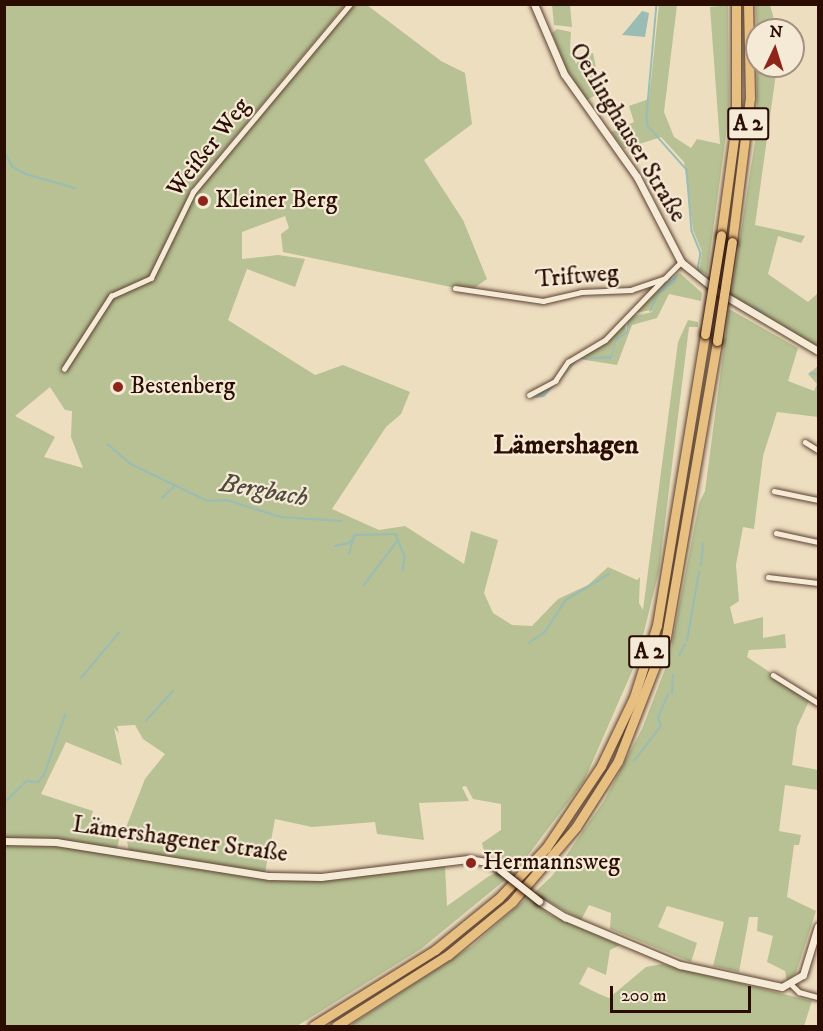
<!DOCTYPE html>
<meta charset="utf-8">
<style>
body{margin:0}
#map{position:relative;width:823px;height:1031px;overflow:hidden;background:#eedec0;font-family:"IM FELL DW Pica",serif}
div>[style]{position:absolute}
.green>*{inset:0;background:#b7c193}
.water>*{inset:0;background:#99bcb5}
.stream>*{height:1.5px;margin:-0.75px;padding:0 0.75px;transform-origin:0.75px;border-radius:0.75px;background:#99bcb5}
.roads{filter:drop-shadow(0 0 2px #5c4030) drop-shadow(0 0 2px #5c4030)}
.minor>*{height:4.5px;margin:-2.25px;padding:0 2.25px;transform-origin:2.25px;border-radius:2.25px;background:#f4ead6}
.secondary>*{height:7px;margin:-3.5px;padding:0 3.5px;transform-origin:3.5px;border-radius:3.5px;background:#f4ead6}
.motorway>*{height:9px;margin:-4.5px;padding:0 4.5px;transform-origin:4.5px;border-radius:4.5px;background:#e7bf80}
.bridges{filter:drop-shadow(0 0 2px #2b0c00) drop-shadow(0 0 2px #2b0c00)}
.secondary-bridge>*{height:7px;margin:-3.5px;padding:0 3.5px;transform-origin:3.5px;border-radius:3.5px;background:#f4ead6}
.motorway-bridge>*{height:9px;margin:-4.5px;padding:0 4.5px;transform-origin:4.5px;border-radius:4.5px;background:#e7bf80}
.dots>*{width:16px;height:16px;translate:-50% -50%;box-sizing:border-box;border:3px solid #f4ead6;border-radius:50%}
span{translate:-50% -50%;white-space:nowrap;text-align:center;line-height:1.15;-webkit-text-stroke:4.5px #f4ead6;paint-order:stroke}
.shield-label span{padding:2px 4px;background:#f4ead6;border:2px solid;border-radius:4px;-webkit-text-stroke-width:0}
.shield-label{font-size:22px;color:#2b0c00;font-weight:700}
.street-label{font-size:24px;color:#2b0c00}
.poi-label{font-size:24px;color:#2b0c00}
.left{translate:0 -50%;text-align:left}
.water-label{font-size:26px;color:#524a3f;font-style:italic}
.quarter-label{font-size:27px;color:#2b0c00;font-weight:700}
.frame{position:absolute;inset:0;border:6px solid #2b0c00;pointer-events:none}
.north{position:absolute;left:745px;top:18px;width:60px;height:60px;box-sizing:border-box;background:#f4ead6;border:2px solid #a49180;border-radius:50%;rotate:4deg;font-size:16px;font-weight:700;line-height:24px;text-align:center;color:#2b0c00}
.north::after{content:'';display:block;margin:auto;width:21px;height:27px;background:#8f2418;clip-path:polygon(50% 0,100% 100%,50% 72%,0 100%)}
.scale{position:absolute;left:610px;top:986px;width:141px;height:27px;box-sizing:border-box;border:3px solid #2b0c00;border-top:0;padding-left:8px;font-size:18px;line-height:21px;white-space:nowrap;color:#2b0c00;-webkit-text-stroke:4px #f4ead6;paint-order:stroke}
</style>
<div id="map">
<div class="green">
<div style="clip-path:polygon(evenodd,4px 5px,345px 5px,189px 192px,192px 196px,353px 5px,367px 5px,441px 61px,465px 73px,472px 124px,424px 160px,463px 220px,487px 279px,470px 291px,283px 252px,281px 234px,289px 228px,285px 216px,242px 232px,242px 259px,278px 255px,305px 259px,295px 287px,247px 269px,228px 320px,315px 375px,343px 365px,410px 392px,401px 414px,386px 427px,332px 509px,379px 530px,405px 526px,464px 564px,471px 531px,498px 540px,484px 593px,493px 613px,512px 625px,532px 626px,558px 599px,588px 585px,608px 567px,637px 580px,640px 577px,639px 603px,643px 610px,678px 342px,688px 320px,698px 322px,698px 327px,689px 327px,659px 571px,637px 660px,584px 781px,513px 875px,499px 857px,484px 851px,482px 843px,501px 830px,501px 804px,473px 799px,466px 786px,462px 787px,469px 801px,419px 803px,424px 840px,377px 834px,375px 822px,312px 827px,275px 819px,265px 873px,129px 852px,125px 830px,145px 779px,165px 754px,143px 739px,135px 725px,117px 726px,119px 733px,114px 728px,122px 765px,66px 742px,41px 794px,93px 811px,91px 817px,121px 830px,117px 849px,50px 838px,5px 838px,4px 5px,50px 387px,65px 410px,72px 411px,71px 437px,83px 468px,44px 457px,55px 437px,15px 416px,50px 387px)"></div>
<div style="clip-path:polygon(552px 5px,570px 5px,572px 27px,554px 25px)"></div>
<div style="clip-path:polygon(659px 5px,677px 5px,664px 112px,674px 137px,691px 148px,697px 139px,720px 144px,710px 7px,728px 5px,729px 113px,707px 275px,699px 270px,702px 252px,693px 230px,684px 162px,661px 137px,624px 149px,611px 132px,634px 122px,629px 106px,649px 99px)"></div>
<div style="clip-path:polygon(756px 5px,770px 5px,777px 30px,757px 30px)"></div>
<div style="clip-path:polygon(557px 29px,571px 32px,570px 49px,576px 64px,582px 55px,593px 53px,601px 92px,587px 100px,566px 68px,552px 33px)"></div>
<div style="clip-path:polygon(757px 66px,777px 66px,755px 225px,805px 236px,801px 243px,778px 236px,768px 274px,808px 302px,818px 293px,818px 348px,731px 296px,757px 128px)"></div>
<div style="clip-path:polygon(677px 269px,651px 310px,635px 313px,625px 323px,626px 332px,616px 340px,611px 357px,578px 358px,543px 395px,533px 395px,555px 382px,576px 358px,603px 344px)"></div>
<div style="clip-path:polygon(680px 273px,702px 293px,701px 301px,669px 294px,657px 318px,632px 325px,617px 365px,579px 359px,612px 359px,617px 341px,628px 333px,630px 318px,652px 312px,658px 295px)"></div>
<div style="clip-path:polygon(729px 309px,798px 348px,788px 381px,814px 391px,817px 384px,808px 374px,818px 366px,818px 417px,777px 412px,763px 456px,754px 529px,743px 527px,736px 565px,739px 601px,730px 607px,734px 624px,763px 617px,763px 638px,785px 634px,786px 648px,749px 650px,747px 657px,810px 699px,797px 727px,792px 765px,818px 770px,817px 790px,785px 785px,779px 831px,801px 835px,799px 845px,794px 845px,787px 897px,816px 911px,796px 973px,787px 981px,785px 971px,767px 962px,773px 936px,757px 931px,758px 917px,749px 917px,739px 972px,713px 966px,724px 922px,667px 906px,658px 927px,697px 943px,691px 962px,610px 929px,611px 913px,589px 905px,581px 920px,534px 893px,552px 876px,604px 801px,642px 729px,669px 659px,699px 503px,705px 491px)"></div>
<div style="clip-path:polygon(4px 845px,48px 845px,277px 880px,331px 880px,445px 866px,447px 906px,489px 876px,496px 873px,505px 880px,421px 949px,297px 1026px,5px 1026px)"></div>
<div style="clip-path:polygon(528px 897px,549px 914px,620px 945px,610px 950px,606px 975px,588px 967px,579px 984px,597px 993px,609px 998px,646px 967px,662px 964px,812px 1001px,804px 1026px,349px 1026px,472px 946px)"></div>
</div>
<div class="water">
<div style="clip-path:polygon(642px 11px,649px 13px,645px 37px,622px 35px)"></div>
<div style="clip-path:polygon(679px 272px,675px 282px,658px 295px,652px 311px,630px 318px,628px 333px,617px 341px,612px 359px,579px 359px,544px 397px,533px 398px,556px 384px,578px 358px,611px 356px,616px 339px,626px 332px,629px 317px,649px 312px,657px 294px)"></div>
</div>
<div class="stream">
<div style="left:657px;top:4px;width:113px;rotate:95.1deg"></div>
<div style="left:647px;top:117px;width:9px;rotate:84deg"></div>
<div style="left:648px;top:126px;width:59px;rotate:48.4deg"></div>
<div style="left:687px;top:170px;width:61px;rotate:85.3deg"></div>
<div style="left:692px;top:231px;width:24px;rotate:68deg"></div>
<div style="left:701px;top:253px;width:17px;rotate:100deg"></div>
<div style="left:698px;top:270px;width:8px;rotate:45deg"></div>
<div style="left:4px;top:151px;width:18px;rotate:61deg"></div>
<div style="left:13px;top:167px;width:15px;rotate:28deg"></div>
<div style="left:26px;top:174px;width:51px;rotate:15.9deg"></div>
<div style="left:607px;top:293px;width:49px;rotate:-9.5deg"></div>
<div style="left:576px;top:295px;width:8px;rotate:-7deg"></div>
<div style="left:754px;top:306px;width:11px;rotate:34deg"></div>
<div style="left:811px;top:373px;width:7px;rotate:16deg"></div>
<div style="left:108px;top:444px;width:30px;rotate:41deg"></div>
<div style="left:131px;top:464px;width:85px;rotate:25.7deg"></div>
<div style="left:208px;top:501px;width:19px;rotate:-3deg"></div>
<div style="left:227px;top:500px;width:57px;rotate:17.5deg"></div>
<div style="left:281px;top:517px;width:60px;rotate:3.8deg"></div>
<div style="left:162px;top:498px;width:16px;rotate:-43deg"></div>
<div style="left:335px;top:546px;width:14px;rotate:-12deg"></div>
<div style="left:349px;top:543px;width:11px;rotate:-49deg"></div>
<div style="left:356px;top:535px;width:40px;rotate:-1.4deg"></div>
<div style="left:396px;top:534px;width:25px;rotate:69deg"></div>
<div style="left:405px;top:557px;width:14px;rotate:98deg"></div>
<div style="left:349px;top:554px;width:19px;rotate:-74deg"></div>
<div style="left:701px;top:566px;width:22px;rotate:-85deg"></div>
<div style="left:364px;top:585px;width:56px;rotate:-52.9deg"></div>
<div style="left:687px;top:641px;width:70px;rotate:-80.1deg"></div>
<div style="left:529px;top:643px;width:19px;rotate:-35deg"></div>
<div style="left:545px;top:632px;width:38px;rotate:-57deg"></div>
<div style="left:566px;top:600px;width:50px;rotate:-31.2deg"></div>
<div style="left:679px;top:656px;width:13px;rotate:-63deg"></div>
<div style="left:81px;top:678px;width:59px;rotate:-49.8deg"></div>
<div style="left:672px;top:694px;width:18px;rotate:-87deg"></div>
<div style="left:146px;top:721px;width:40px;rotate:-48deg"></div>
<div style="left:634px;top:761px;width:44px;rotate:-52.4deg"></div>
<div style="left:661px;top:726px;width:9px;rotate:-111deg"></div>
<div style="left:658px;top:718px;width:26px;rotate:-67deg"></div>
<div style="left:4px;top:803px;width:32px;rotate:-44deg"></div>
<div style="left:27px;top:781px;width:11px;rotate:5deg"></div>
<div style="left:38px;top:782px;width:9px;rotate:-49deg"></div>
<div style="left:44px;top:775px;width:64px;rotate:-70.7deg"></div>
</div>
<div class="roads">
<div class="minor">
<div style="left:455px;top:288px;width:89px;rotate:8.4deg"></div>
<div style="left:543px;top:301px;width:39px;rotate:-13deg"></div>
<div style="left:581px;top:292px;width:50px;rotate:-2.3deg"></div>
<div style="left:631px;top:290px;width:36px;rotate:-19deg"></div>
<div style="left:665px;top:278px;width:23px;rotate:-45deg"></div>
<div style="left:64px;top:369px;width:87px;rotate:-57.2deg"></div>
<div style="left:111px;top:296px;width:44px;rotate:-24.2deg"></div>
<div style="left:151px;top:278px;width:96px;rotate:-64deg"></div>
<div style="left:193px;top:192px;width:245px;rotate:-50.1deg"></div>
<div style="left:529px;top:395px;width:30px;rotate:-28deg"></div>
<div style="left:555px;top:381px;width:23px;rotate:-56deg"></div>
<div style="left:568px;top:362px;width:43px;rotate:-30.7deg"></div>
<div style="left:605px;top:340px;width:83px;rotate:-46deg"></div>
<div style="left:805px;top:442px;width:15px;rotate:32deg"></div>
<div style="left:774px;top:491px;width:45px;rotate:11.6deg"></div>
<div style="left:776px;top:533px;width:43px;rotate:12.1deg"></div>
<div style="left:768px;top:577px;width:50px;rotate:6.8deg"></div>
<div style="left:773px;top:675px;width:53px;rotate:31.9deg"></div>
<div style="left:792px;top:985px;width:10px;rotate:45deg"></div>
<div style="left:799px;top:992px;width:20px;rotate:15deg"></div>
</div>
<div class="secondary">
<div style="left:534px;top:4px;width:76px;rotate:66.8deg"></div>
<div style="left:564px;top:74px;width:126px;rotate:54.7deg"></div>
<div style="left:637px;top:177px;width:96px;rotate:62.6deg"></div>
<div style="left:681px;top:262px;width:46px;rotate:38.9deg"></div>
<div style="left:717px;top:291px;width:117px;rotate:30.7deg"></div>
<div style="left:4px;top:841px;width:52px;rotate:1.1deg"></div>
<div style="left:56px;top:842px;width:216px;rotate:9.1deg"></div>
<div style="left:269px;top:876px;width:52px;rotate:1.1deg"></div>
<div style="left:321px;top:877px;width:148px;rotate:-7deg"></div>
<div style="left:468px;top:859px;width:20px;rotate:9deg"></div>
<div style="left:488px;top:862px;width:14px;rotate:34deg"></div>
<div style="left:539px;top:901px;width:31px;rotate:32deg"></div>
<div style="left:565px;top:917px;width:125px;rotate:22.7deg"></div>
<div style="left:680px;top:965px;width:104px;rotate:12.2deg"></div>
<div style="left:782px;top:987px;width:24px;rotate:-30deg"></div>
<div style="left:803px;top:975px;width:51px;rotate:-73deg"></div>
</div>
<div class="motorway">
<div style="left:721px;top:235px;width:112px;rotate:-82.3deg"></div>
<div style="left:736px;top:124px;width:120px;rotate:-90deg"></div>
<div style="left:732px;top:242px;width:145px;rotate:-82.9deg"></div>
<div style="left:750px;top:98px;width:94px;rotate:-91.2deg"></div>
<div style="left:313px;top:1026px;width:144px;rotate:-31.9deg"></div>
<div style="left:435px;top:950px;width:82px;rotate:-39.1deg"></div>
<div style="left:499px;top:898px;width:69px;rotate:-46.8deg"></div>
<div style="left:546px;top:848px;width:99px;rotate:-56.1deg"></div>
<div style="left:601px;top:766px;width:76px;rotate:-64.4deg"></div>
<div style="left:634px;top:697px;width:76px;rotate:-72.3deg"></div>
<div style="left:657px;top:625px;width:295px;rotate:-80.6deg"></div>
<div style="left:336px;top:1026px;width:133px;rotate:-32.4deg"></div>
<div style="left:448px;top:955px;width:83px;rotate:-39.6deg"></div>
<div style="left:512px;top:902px;width:99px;rotate:-49.5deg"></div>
<div style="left:576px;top:827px;width:78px;rotate:-57.5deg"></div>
<div style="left:618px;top:761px;width:133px;rotate:-68.8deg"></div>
<div style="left:666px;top:637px;width:300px;rotate:-80.2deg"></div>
</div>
</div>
<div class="bridges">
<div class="secondary-bridge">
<div style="left:500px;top:870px;width:50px;rotate:38.5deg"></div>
</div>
<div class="motorway-bridge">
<div style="left:705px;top:334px;width:100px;rotate:-80.8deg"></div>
<div style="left:717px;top:341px;width:100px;rotate:-81.4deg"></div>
</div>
</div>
<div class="dots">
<div style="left:203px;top:201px;background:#8f2418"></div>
<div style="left:118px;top:387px;background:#8f2418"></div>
<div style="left:471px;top:863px;background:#8f2418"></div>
</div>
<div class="shield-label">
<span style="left:748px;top:124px">A 2</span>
<span style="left:649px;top:652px">A 2</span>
</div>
<div class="street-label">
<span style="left:627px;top:133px;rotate:59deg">Oerlinghauser Straße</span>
<span style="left:209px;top:148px;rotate:-52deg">Weißer Weg</span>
<span style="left:577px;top:277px;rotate:-5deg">Triftweg</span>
<span style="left:180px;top:840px;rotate:8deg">Lämershagener Straße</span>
</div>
<div class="poi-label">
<span class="left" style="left:215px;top:201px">Kleiner Berg</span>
<span class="left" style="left:130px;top:387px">Bestenberg</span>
<span class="left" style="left:483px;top:863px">Hermannsweg</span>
</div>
<div class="water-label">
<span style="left:264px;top:491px;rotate:10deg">Bergbach</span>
</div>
<div class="quarter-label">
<span style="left:566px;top:446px">Lämershagen</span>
</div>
<div class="frame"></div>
<div class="north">N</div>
<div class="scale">200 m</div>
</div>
